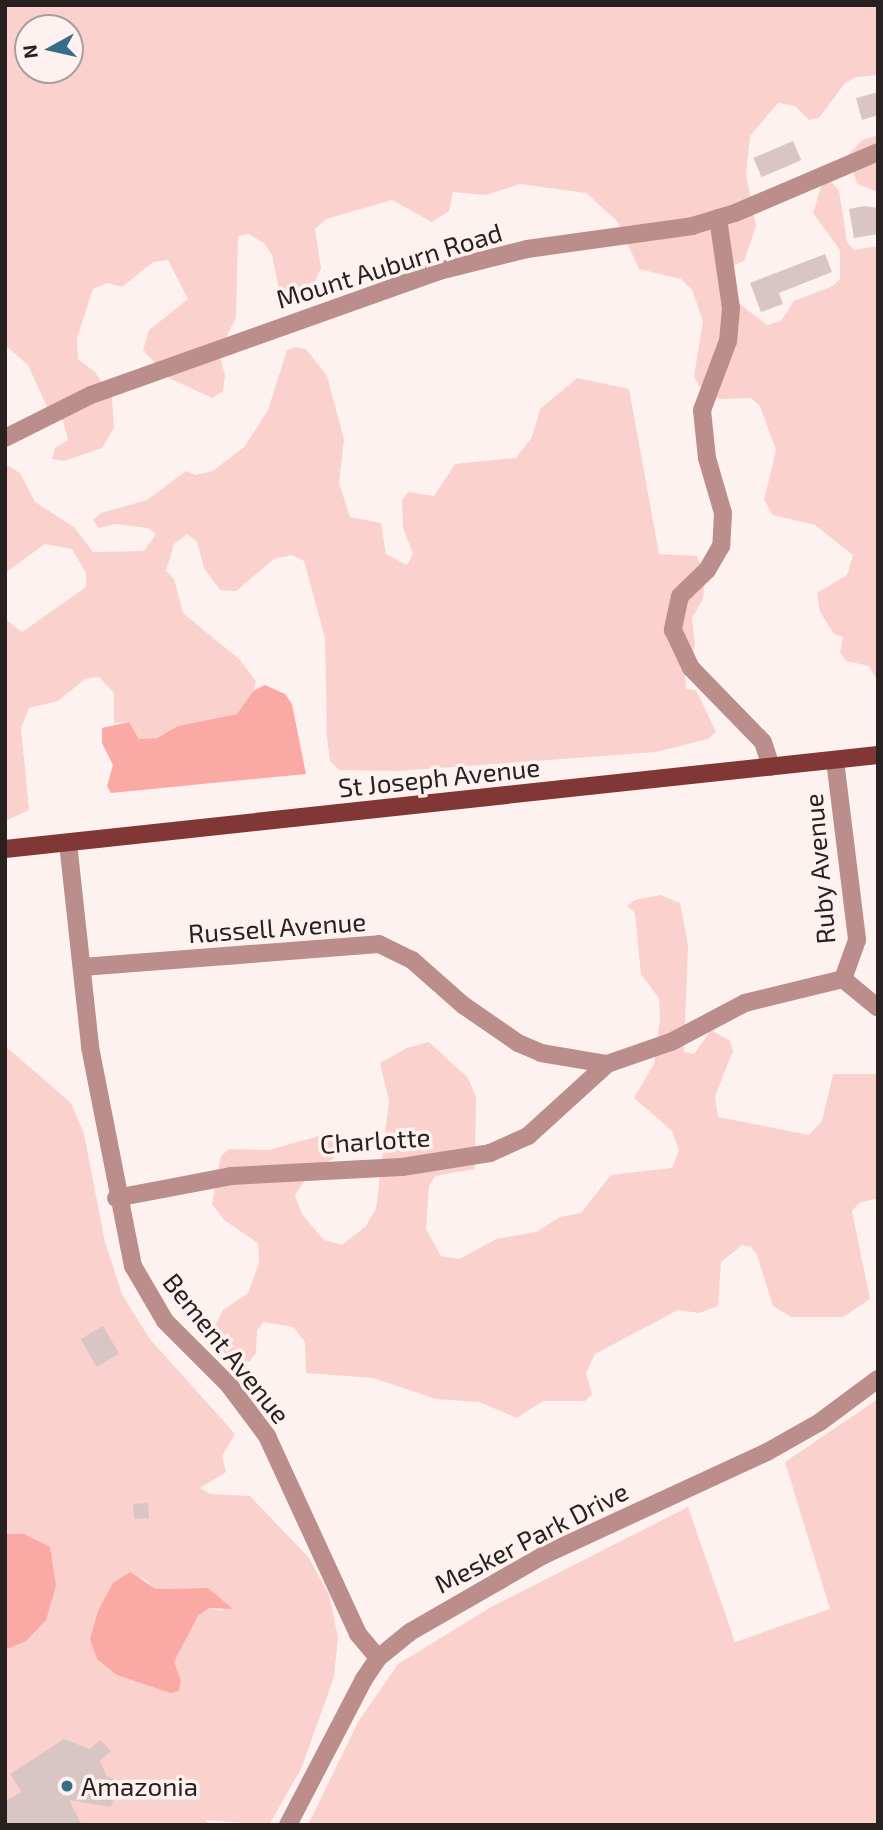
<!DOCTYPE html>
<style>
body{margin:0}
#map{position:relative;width:883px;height:1830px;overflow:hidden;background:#fef2f1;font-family:"Exo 2",sans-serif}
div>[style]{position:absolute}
.green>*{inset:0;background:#fbd1cd}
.water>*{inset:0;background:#fba9a4}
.building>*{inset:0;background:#d9c6c4;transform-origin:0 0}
.minor>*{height:18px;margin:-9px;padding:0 9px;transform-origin:9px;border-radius:9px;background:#bb8e8b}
.major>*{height:18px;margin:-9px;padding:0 9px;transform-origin:9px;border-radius:9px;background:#813736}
.dots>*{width:19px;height:19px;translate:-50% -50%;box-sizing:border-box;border:4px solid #fef2f1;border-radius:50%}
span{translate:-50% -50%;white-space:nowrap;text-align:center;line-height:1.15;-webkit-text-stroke:7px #fef2f1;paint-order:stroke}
.street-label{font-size:26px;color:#282120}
.poi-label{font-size:26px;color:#282120}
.left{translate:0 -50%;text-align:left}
.frame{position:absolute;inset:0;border:7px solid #282120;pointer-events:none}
.north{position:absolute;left:14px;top:14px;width:70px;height:70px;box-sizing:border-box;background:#fef2f1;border:2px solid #a89e9d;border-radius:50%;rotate:262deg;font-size:19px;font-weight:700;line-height:28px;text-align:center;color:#282120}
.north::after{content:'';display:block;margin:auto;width:24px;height:32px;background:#386d89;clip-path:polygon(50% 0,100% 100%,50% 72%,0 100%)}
</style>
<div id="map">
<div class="green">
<div style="clip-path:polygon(evenodd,5px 5px,878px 5px,878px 75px,856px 77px,845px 83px,819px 118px,809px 120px,795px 106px,778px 103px,750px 136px,746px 175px,756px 226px,744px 261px,732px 266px,727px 294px,767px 325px,781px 321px,794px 301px,833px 286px,840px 279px,840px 250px,813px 213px,822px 184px,831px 182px,839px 190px,847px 242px,854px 250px,878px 246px,878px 683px,869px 666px,846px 661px,840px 652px,843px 637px,834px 634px,820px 612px,817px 593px,847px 575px,853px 555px,815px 525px,773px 515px,764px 500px,776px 450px,760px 406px,751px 398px,720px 399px,699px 386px,694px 376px,703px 321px,692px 290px,681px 279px,639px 269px,617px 221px,586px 193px,520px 184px,486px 195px,453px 192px,449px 211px,432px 222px,392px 200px,326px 219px,315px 229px,321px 268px,308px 296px,279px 290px,272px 255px,264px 243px,248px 234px,238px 236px,236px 317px,219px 353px,225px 375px,223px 391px,212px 398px,169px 378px,143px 350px,149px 330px,188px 299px,168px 260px,153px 262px,122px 287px,107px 283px,93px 289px,77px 338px,78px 359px,95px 372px,112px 398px,114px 428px,102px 448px,64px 461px,52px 459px,55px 448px,68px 440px,63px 421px,47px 407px,28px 365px,5px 345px,5px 5px,28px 28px,70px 28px,70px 70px,28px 70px,28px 28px)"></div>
<div style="clip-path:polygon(878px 135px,878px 192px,857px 184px,848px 155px,862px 140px)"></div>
<div style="clip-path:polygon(296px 347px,306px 349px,327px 376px,344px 439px,339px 483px,350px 517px,381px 523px,386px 554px,407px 565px,413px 554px,403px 528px,402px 500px,408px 492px,434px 496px,455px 464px,516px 458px,532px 437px,540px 409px,577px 378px,629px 389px,659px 554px,697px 556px,705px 577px,703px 599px,692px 618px,695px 645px,685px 675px,686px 689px,696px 690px,716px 732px,708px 739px,656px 752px,398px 771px,339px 770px,330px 761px,327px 738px,325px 638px,304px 561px,292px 555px,274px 559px,236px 591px,220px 590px,204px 568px,197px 542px,187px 534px,174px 544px,166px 571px,174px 579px,183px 613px,239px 659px,256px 681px,253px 691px,237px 714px,178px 726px,157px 738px,139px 739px,129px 722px,114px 723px,114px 693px,99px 677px,85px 679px,58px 701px,29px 708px,21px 728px,29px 810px,5px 821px,5px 619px,22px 632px,86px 587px,86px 573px,72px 549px,45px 544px,5px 573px,5px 464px,20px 473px,35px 502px,74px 527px,93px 552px,144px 551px,156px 534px,148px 528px,115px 524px,99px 528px,93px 520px,101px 513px,147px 500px,186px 471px,196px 475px,213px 471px,245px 446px,268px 410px,287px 350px)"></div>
<div style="clip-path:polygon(660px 895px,680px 903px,688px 945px,684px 1052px,694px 1054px,711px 1030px,730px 1041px,733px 1051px,715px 1096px,718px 1117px,809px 1135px,822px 1121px,833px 1074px,878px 1074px,878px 1198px,859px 1203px,852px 1211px,870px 1299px,843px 1317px,791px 1317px,773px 1306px,757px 1255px,751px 1247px,742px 1245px,721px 1262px,718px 1306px,699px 1313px,678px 1310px,595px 1354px,586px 1373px,592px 1394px,585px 1401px,543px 1401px,517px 1418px,479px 1402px,436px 1399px,373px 1378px,306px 1373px,305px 1342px,293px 1327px,263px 1322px,257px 1331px,256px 1353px,249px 1362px,229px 1359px,210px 1335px,223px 1310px,248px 1293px,259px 1263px,258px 1243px,224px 1220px,212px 1204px,221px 1156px,229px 1149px,269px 1150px,319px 1136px,329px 1138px,336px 1146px,335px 1157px,307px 1177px,295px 1195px,302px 1214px,324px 1240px,342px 1245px,366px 1226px,376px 1209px,389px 1101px,380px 1063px,407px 1048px,429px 1042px,468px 1078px,476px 1097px,475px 1169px,435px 1176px,429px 1186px,426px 1229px,441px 1256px,460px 1259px,496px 1239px,536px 1232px,560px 1217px,581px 1213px,611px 1175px,672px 1168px,679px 1150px,672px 1131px,634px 1098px,654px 1064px,660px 1019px,659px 998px,641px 974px,635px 913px,627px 906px,635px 900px)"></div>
<div style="clip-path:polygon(evenodd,5px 1046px,71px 1103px,84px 1134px,105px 1242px,122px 1294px,149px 1338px,235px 1434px,222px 1456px,226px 1472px,200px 1488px,210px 1494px,250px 1496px,309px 1558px,329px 1595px,338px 1637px,334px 1677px,301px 1769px,269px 1825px,206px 1820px,209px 1825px,5px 1825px,5px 1046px,142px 1577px,156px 1589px,208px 1588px,223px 1611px,209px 1608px,198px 1616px,174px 1662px,181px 1680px,170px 1693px,117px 1675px,113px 1668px,142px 1577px)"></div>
<div style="clip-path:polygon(878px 1399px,878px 1825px,308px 1825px,358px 1722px,398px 1664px,493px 1606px,688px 1507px,735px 1642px,830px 1609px,785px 1462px)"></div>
</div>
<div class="water">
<div style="clip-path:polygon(265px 685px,285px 694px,292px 704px,306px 774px,111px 793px,107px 786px,113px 765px,102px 743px,102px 728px,129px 722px,139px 739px,157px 738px,178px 726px,237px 714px,253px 691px)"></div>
<div style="clip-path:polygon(5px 1534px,24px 1534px,50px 1547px,56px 1586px,46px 1620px,26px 1641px,7px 1649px)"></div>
<div style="clip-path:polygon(130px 1572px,156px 1589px,208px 1588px,233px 1609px,209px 1608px,198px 1616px,174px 1662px,181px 1680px,179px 1691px,170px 1693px,117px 1675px,97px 1659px,90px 1639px,98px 1611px,113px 1583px)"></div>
</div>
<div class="building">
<div style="clip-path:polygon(878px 92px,878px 115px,862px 120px,856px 98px)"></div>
<div style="left:793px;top:141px;width:21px;height:43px;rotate:67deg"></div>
<div style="clip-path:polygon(864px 206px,878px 208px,878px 234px,854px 238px,849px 209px)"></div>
<div style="clip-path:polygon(825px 254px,832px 272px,779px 293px,783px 304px,761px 312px,750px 283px)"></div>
<div style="left:103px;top:1326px;width:32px;height:26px;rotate:60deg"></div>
<div style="left:148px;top:1503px;width:15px;height:15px;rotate:86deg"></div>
<div style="clip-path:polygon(64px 1739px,90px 1749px,100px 1740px,111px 1751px,100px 1761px,107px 1777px,119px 1780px,111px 1807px,69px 1800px,82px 1825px,5px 1825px,5px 1801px,22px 1792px,10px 1774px)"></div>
</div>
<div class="minor">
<div style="left:718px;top:218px;width:91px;rotate:81.8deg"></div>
<div style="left:731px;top:308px;width:33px;rotate:95deg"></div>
<div style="left:728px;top:341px;width:74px;rotate:110.6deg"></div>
<div style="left:702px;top:410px;width:48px;rotate:84.1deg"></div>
<div style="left:707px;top:458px;width:57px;rotate:73.8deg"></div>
<div style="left:723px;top:513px;width:33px;rotate:93deg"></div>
<div style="left:721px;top:546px;width:28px;rotate:120deg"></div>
<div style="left:707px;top:570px;width:37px;rotate:136deg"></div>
<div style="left:680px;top:596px;width:35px;rotate:102deg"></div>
<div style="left:673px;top:630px;width:42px;rotate:64.7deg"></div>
<div style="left:691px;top:668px;width:103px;rotate:45.8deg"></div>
<div style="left:763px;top:742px;width:26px;rotate:72deg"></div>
<div style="left:5px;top:438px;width:96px;rotate:-26.6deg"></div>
<div style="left:91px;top:395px;width:369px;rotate:-19.6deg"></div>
<div style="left:439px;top:271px;width:91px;rotate:-14deg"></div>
<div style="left:527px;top:249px;width:167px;rotate:-7.9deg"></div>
<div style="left:692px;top:226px;width:45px;rotate:-16.8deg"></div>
<div style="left:735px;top:213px;width:155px;rotate:-23.1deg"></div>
<div style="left:835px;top:760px;width:181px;rotate:83deg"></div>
<div style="left:857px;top:940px;width:41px;rotate:109.7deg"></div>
<div style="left:68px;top:843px;width:205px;rotate:83.8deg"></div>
<div style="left:90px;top:1047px;width:223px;rotate:78.9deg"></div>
<div style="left:133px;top:1266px;width:64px;rotate:59.8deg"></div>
<div style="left:165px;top:1321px;width:91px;rotate:45deg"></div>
<div style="left:229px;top:1385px;width:64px;rotate:53.3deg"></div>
<div style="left:267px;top:1436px;width:218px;rotate:65.3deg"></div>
<div style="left:358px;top:1634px;width:31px;rotate:50deg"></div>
<div style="left:82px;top:967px;width:298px;rotate:-4.4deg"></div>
<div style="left:379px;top:944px;width:37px;rotate:26deg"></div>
<div style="left:412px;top:960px;width:68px;rotate:41.4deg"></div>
<div style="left:463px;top:1005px;width:67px;rotate:34.6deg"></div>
<div style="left:518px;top:1043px;width:25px;rotate:23deg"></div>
<div style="left:541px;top:1053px;width:67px;rotate:9.5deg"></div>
<div style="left:607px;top:1064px;width:68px;rotate:-19deg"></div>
<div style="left:671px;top:1042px;width:84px;rotate:-27.8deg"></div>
<div style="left:745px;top:1003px;width:101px;rotate:-13.8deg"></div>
<div style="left:843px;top:979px;width:45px;rotate:39.6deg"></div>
<div style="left:116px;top:1198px;width:117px;rotate:-10.8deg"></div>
<div style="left:231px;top:1176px;width:171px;rotate:-3deg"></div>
<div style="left:402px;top:1167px;width:89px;rotate:-9deg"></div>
<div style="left:490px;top:1153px;width:42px;rotate:-24.1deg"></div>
<div style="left:528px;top:1136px;width:107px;rotate:-42.3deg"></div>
<div style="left:288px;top:1825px;width:165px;rotate:-62.5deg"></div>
<div style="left:364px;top:1679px;width:25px;rotate:-56deg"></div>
<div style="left:378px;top:1658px;width:41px;rotate:-39.1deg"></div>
<div style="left:410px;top:1632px;width:155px;rotate:-29.9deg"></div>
<div style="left:544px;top:1555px;width:246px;rotate:-24.8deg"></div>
<div style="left:767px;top:1452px;width:61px;rotate:-29.5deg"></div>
<div style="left:820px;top:1422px;width:72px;rotate:-36.6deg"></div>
</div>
<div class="major">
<div style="left:5px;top:849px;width:878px;rotate:-6.15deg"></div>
</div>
<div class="dots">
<div style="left:67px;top:1786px;background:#386d89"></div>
</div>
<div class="street-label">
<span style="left:389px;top:265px;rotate:-17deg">Mount Auburn Road</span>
<span style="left:439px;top:777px;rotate:-6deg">St Joseph Avenue</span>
<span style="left:819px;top:869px;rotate:-95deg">Ruby Avenue</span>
<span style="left:277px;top:927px;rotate:-4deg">Russell Avenue</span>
<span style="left:375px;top:1140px;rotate:-4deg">Charlotte</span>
<span style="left:227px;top:1348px;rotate:51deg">Bement Avenue</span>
<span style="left:531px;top:1537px;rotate:-27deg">Mesker Park Drive</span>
</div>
<div class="poi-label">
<span class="left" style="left:81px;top:1786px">Amazonia</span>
</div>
<div class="frame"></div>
<div class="north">N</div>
</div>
